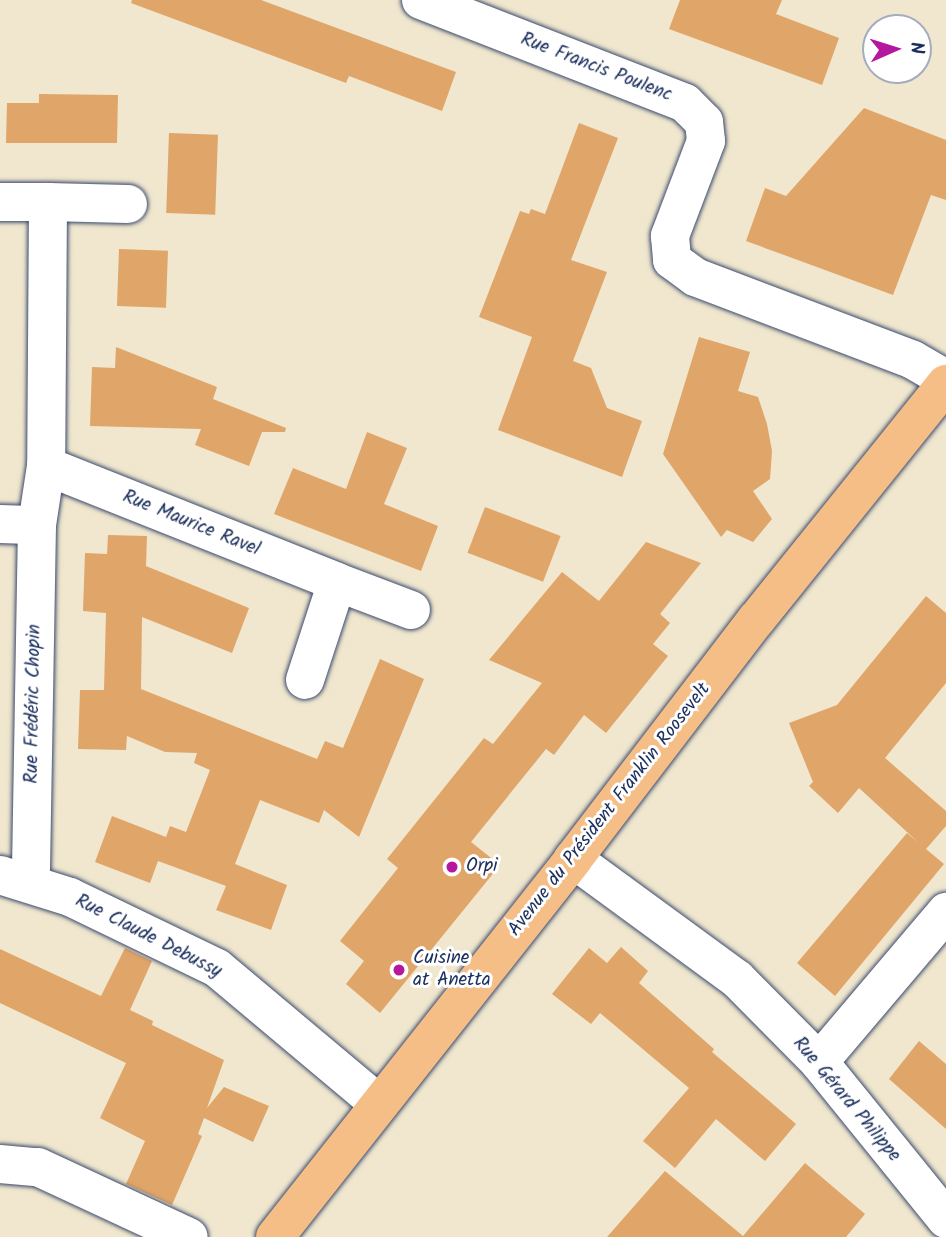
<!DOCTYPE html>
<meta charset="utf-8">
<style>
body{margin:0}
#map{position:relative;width:946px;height:1237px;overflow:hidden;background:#f0e7ce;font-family:Kalam,sans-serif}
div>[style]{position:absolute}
.building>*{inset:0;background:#e0a569;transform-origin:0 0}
.roads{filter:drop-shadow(0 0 2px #3b4b6f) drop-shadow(0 0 2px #3b4b6f)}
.minor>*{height:38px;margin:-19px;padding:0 19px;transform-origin:19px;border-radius:19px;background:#fff}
.major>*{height:38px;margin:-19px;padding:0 19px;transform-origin:19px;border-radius:19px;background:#f6be87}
.dots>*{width:19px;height:19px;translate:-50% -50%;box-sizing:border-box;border:4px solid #fff;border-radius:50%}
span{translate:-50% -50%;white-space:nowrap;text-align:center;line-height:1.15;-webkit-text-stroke:6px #fff;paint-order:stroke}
.street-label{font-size:19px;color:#1b2f5e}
.poi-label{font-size:19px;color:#1b2f5e}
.left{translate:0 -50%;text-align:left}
.north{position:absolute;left:862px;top:14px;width:70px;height:70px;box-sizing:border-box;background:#fff;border:2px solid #a4acbf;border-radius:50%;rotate:87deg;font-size:19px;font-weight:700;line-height:28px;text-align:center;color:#1b2f5e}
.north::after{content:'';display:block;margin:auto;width:24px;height:32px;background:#b5179e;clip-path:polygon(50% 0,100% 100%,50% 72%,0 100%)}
</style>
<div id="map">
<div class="building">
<div style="clip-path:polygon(132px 0,261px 0,456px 72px,442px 111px,349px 76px,346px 83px,131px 3px)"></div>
<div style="clip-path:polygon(680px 0,782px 0,776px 14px,839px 38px,822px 85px,669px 29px)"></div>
<div style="clip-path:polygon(39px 94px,118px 95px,117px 143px,6px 143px,7px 103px,39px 103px)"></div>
<div style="clip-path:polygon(864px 108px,946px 140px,946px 200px,931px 195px,893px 295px,746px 241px,765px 188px,786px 196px)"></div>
<div style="clip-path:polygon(579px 123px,618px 138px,571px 260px,607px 272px,573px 361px,591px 368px,607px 408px,642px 421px,622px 477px,498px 430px,532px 337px,479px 317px,520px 211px,529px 214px,531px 209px,545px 214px)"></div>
<div style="left:169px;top:133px;width:49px;height:80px;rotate:2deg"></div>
<div style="left:119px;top:249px;width:49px;height:57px;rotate:2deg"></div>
<div style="clip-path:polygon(699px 337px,750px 352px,738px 391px,758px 397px,767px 424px,772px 451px,770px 479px,753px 491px,772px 519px,753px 542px,727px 530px,721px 537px,663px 454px)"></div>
<div style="clip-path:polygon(116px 347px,217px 387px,213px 399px,286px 428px,285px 432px,262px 432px,249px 466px,195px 445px,201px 429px,90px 426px,92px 367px,115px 368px)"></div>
<div style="clip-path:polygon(367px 432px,407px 448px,384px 504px,438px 526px,421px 571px,274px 514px,293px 468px,346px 489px)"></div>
<div style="left:485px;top:507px;width:81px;height:49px;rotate:21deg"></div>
<div style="clip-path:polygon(108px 535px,147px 536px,146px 566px,249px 608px,232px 653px,142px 617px,141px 689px,317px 759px,325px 741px,343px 748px,380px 659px,424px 679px,359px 837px,324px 810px,319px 823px,260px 800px,235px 864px,287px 885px,271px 930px,216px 910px,226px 886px,158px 861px,150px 883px,95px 862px,112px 816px,166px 837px,170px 826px,186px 832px,210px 770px,194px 763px,197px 753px,165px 752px,127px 736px,126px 750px,78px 749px,80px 690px,104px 690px,106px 613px,83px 611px,85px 553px,107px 554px)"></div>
<div style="clip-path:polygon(646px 542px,701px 563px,660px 614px,670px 623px,653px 644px,668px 656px,606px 733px,584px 715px,554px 755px,546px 749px,471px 842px,500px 865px,380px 1013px,346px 984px,364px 961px,340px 941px,398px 868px,387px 859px,484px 738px,493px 744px,542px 683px,489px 660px,562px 572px,599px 601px)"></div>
<div style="clip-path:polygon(926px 596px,946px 613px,946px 683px,885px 758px,946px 811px,946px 826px,926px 849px,944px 864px,835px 996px,797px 963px,907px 833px,919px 843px,859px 788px,838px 813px,809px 786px,813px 782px,789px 723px,837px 705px)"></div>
<div style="clip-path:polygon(621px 947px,648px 971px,639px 983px,714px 1049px,712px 1052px,796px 1124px,765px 1161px,716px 1119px,675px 1168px,643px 1141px,689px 1088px,600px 1013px,591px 1024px,552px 994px,589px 948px,607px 963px)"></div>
<div style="clip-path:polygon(125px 948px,152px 961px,130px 1010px,153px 1021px,152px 1025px,224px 1060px,207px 1108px,224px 1087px,269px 1106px,253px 1142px,204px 1118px,198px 1134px,202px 1136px,172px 1205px,126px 1184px,145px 1141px,100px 1118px,126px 1063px,0 1003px,0 949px,101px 996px)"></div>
<div style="clip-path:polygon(919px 1041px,946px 1064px,946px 1129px,889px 1079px)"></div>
<div style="clip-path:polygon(805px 1163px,865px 1214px,846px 1237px,607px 1237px,665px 1171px,743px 1236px)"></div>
</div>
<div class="roads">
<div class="minor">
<div style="left:421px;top:0;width:283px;rotate:21.3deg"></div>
<div style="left:685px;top:103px;width:27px;rotate:45deg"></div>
<div style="left:704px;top:122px;width:19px;rotate:84deg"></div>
<div style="left:706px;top:141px;width:102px;rotate:110.8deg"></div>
<div style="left:670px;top:236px;width:24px;rotate:85deg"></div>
<div style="left:672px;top:260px;width:29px;rotate:36deg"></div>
<div style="left:695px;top:277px;width:233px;rotate:20.8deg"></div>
<div style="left:913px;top:360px;width:38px;rotate:30deg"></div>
<div style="left:0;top:202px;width:48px"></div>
<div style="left:48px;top:202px;width:264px;rotate:90.4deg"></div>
<div style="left:46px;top:466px;width:60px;rotate:98.7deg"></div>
<div style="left:37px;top:525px;width:358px;rotate:91deg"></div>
<div style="left:48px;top:202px;width:80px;rotate:1.4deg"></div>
<div style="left:46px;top:466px;width:313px;rotate:21.7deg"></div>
<div style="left:337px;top:582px;width:103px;rotate:108.1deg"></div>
<div style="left:0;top:524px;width:37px;rotate:2deg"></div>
<div style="left:337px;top:582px;width:79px;rotate:20.7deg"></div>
<div style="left:573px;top:859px;width:203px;rotate:36.2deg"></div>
<div style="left:737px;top:979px;width:117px;rotate:45.3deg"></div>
<div style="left:819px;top:1062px;width:202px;rotate:51deg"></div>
<div style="left:0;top:875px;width:73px;rotate:17.4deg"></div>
<div style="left:70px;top:897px;width:163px;rotate:25.8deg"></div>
<div style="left:217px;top:968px;width:212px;rotate:40deg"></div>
<div style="left:819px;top:1062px;width:197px;rotate:-49.7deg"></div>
<div style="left:0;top:1164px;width:38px;rotate:5deg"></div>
<div style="left:38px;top:1167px;width:166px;rotate:24.9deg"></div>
</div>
<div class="major">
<div style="left:275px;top:1237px;width:481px;rotate:-51.7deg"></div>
<div style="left:573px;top:859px;width:301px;rotate:-52.6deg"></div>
<div style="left:756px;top:620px;width:303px;rotate:-51.2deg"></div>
</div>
</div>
<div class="dots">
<div style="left:452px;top:867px;background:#b5179e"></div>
<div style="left:399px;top:970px;background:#b5179e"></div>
</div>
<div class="street-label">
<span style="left:596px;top:68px;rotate:21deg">Rue Francis Poulenc</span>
<span style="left:191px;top:524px;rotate:22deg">Rue Maurice Ravel</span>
<span style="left:34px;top:704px;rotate:-89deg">Rue Frédéric Chopin</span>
<span style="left:610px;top:810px;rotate:-52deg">Avenue du Président Franklin Roosevelt</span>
<span style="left:148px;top:937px;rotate:27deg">Rue Claude Debussy</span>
<span style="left:846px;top:1100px;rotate:50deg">Rue Gérard Philippe</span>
</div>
<div class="poi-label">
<span class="left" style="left:466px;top:867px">Orpi</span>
<span class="left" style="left:413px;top:970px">Cuisine<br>at Anetta</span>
</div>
<div class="north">N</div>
</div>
